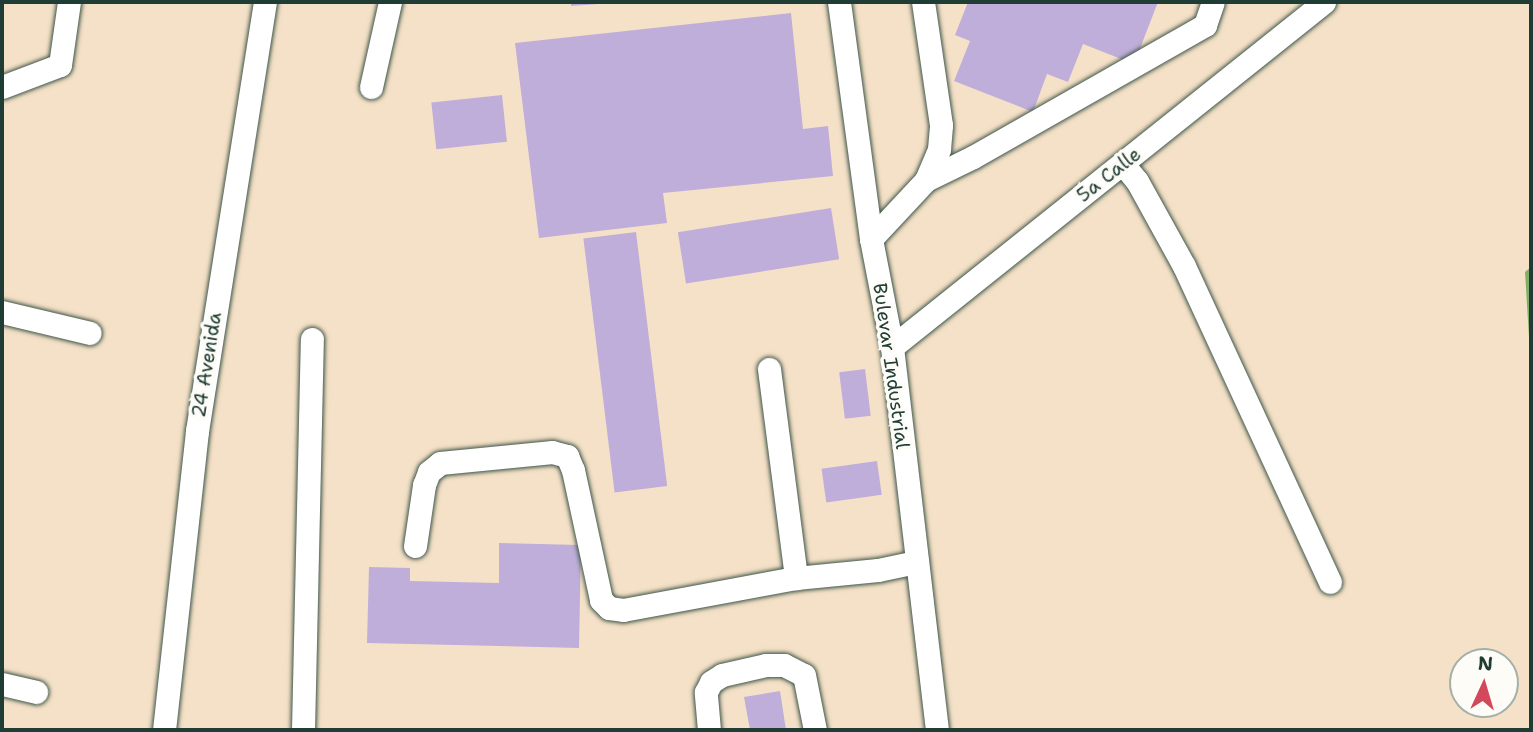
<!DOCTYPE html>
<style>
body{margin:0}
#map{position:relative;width:1533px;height:732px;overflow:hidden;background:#f5e1c7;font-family:"Shantell Sans",sans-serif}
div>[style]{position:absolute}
.forest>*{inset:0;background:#80af68}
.building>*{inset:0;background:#c0aeda;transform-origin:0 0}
.roads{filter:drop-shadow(0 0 2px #3f564a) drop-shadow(0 0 2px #3f564a)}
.minor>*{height:23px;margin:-11.5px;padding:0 11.5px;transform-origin:11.5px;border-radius:11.5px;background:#fff}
span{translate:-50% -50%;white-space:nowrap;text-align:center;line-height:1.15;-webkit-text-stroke:7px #fdfcf7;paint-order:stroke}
.street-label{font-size:19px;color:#1f3d34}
.frame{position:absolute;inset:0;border:4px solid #1f3d34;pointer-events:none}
.north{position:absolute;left:1449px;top:648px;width:70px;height:70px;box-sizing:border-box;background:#fdfcf7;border:2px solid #a4b0a9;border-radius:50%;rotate:4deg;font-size:19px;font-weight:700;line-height:28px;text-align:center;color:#1f3d34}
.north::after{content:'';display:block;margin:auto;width:24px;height:32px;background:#d1495b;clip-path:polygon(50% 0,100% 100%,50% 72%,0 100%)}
</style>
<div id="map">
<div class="forest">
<div style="clip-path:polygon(1531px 267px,1531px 370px,1525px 272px)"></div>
</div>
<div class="building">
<div style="clip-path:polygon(571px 2px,598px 2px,598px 4px,571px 6px)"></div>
<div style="clip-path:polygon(968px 2px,1158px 2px,1134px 64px,1083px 44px,1068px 82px,1047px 74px,1033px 112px,954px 81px,970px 41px,955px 35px)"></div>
<div style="clip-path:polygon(791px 13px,803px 129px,828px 126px,833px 176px,663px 193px,667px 223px,539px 238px,515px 43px)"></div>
<div style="left:502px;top:95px;width:47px;height:71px;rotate:84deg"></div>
<div style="left:831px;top:208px;width:52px;height:155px;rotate:81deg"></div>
<div style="left:636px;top:232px;width:256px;height:53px;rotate:83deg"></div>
<div style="left:865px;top:369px;width:47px;height:26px;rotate:83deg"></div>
<div style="left:877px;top:461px;width:34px;height:56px;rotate:82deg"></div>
<div style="clip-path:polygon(499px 543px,581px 545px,579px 648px,367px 643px,369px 567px,410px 568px,410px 581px,499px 583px)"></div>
<div style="clip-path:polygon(780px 691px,786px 730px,750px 730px,744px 697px)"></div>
</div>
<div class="roads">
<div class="minor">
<div style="left:839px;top:2px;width:239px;rotate:82.3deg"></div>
<div style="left:871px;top:239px;width:110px;rotate:79deg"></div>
<div style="left:892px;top:347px;width:386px;rotate:83.3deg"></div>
<div style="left:2px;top:87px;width:62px;rotate:-20.8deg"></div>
<div style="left:60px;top:65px;width:64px;rotate:-81.9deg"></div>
<div style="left:371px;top:87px;width:87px;rotate:-77.4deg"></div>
<div style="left:1123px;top:164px;width:22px;rotate:51deg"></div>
<div style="left:1137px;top:181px;width:97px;rotate:61.1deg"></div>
<div style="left:1184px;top:266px;width:348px;rotate:65.2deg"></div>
<div style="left:926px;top:180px;width:52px;rotate:-26.1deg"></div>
<div style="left:973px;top:157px;width:267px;rotate:-29.6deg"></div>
<div style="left:1205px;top:25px;width:24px;rotate:-71deg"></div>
<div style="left:871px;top:239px;width:81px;rotate:-47deg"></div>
<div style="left:926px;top:180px;width:34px;rotate:-67deg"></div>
<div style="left:939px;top:149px;width:24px;rotate:-85deg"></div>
<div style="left:941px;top:125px;width:124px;rotate:-98.3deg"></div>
<div style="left:2px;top:312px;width:90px;rotate:13.4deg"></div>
<div style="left:892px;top:347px;width:553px;rotate:-38.61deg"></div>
<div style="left:769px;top:369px;width:211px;rotate:82.6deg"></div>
<div style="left:415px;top:546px;width:62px;rotate:-81.6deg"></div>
<div style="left:424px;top:485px;width:14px;rotate:-69deg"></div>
<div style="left:429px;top:472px;width:14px;rotate:-39deg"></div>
<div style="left:440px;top:463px;width:113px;rotate:-5.6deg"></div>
<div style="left:552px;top:452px;width:16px;rotate:15deg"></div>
<div style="left:567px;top:456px;width:15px;rotate:67deg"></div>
<div style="left:573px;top:470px;width:133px;rotate:77.8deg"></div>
<div style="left:601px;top:600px;width:11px;rotate:45deg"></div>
<div style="left:609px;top:608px;width:14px;rotate:8deg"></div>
<div style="left:623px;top:610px;width:176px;rotate:-10.5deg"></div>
<div style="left:796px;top:578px;width:82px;rotate:-5.6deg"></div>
<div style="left:878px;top:570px;width:40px;rotate:-12deg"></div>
<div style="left:2px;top:684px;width:35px;rotate:13deg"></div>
<div style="left:164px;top:730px;width:301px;rotate:-83.7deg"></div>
<div style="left:197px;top:431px;width:434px;rotate:-81deg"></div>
<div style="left:303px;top:730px;width:391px;rotate:-88.7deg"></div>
<div style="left:709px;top:730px;width:38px;rotate:-95deg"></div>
<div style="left:706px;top:692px;width:11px;rotate:-63deg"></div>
<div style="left:711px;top:682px;width:13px;rotate:-32deg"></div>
<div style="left:722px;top:675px;width:45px;rotate:-12.8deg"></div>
<div style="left:766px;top:665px;width:18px"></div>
<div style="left:784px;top:665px;width:22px;rotate:27deg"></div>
<div style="left:804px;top:675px;width:56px;rotate:78.7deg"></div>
</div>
</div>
<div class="street-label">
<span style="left:1109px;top:175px;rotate:-38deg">5a Calle</span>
<span style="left:207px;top:365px;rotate:-81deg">24 Avenida</span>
<span style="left:891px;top:366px;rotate:82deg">Bulevar Industrial</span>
</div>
<div class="frame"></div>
<div class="north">N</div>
</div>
